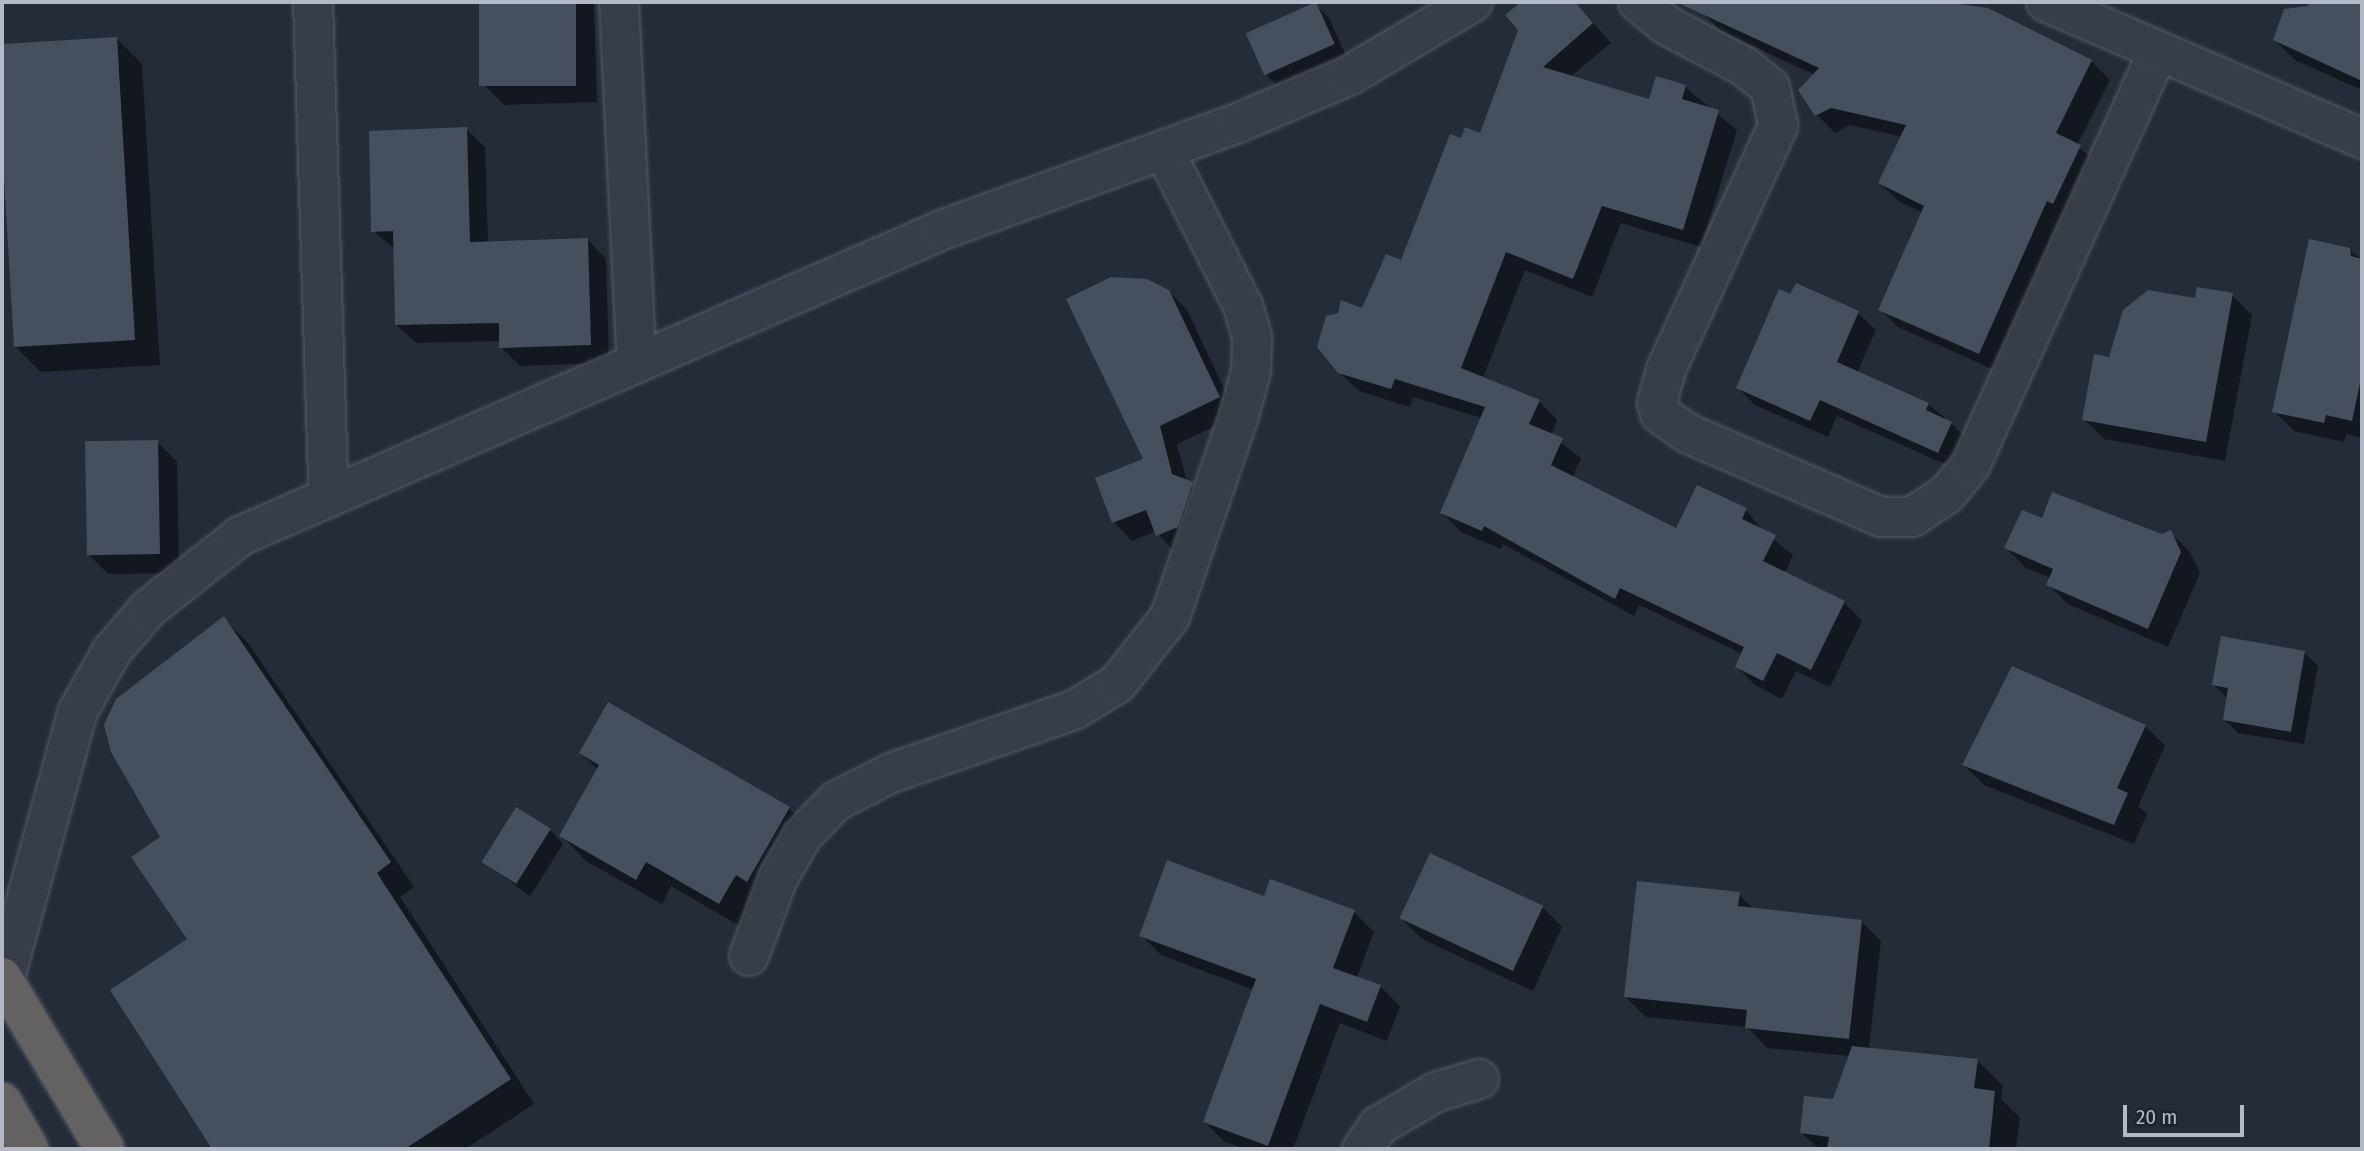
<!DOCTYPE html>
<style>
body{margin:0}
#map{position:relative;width:2364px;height:1151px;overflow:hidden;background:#242c3a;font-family:"Fira Sans Condensed",sans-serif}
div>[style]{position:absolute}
.shadow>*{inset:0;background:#0007}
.building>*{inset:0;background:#454f5e;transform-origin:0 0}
.roads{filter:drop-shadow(0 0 2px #565c68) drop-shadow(0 0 2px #565c68)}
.minor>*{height:38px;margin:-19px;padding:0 19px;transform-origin:19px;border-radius:19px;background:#373e4a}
.trunk>*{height:38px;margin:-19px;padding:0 19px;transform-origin:19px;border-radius:19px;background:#636260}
span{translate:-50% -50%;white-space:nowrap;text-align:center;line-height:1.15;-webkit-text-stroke:7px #1d232f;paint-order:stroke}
.frame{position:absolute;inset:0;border:4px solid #b3b9c6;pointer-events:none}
.scale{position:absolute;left:2123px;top:1105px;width:121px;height:32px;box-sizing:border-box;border:4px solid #b3b9c6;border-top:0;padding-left:9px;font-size:21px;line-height:24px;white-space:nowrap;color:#b3b9c6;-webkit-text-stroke:5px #1d232f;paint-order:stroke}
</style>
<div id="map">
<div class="shadow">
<div style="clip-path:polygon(481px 2px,594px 2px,597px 102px,504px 105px,484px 85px)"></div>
<div style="clip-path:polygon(1524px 2px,1575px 2px,1611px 43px,1570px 77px,1650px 101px,1685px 87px,1737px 130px,1701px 247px,1621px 223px,1592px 297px,1525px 270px,1483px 378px,1539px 401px,1557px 420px,1551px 435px,1581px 458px,1572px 478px,1677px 530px,1746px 510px,1763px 531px,1793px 555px,1785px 573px,1844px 602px,1862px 621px,1830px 687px,1796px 671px,1782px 699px,1755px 685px,1737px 667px,1743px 654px,1639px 605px,1634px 616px,1503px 544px,1501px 549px,1461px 532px,1442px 513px,1482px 418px,1413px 397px,1410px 407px,1359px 391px,1339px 372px,1363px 311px,1402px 262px,1462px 141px,1482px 135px,1520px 30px,1508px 16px)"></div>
<div style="clip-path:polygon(1707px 2px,1932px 2px,1987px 10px,2091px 61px,2110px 80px,2077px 145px,2098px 164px,1997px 371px,1898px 327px,1880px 309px,1923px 213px,1898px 201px,1880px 183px,1902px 137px,1850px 125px,1835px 133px,1817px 115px,1815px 75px,1720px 30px,1702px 12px)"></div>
<div style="clip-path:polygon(2311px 2px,2362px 2px,2362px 90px,2295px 60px,2275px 40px)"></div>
<div style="clip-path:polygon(1316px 5px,1329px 18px,1347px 58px,1280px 88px,1267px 75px)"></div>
<div style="clip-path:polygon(116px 38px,142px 64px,160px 365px,41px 372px,16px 347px,2px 46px)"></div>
<div style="clip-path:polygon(466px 129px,485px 147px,488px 243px,588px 240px,606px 259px,609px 363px,520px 366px,501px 347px,501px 341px,416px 343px,397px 325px,395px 249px,373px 231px)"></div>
<div style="clip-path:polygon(2349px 249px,2362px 260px,2362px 438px,2346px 434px,2344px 442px,2294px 431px,2274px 411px)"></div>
<div style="clip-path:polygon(1796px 286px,1858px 313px,1876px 330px,1857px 373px,1928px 404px,1951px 423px,1968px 440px,1956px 469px,1837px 416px,1828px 437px,1755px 405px,1738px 388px)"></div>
<div style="clip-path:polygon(1168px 291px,1187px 310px,1237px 416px,1177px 444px,1187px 481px,1210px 502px,1175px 553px,1156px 531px,1132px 541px,1114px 522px,1097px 479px,1145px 460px)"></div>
<div style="clip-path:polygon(2232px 295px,2252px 315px,2225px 461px,2104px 439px,2084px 419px,2111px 359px,2197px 301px)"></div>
<div style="clip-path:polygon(157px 442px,177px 462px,179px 573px,108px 574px,88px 554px)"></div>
<div style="clip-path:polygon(2043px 520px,2162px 536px,2170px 532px,2190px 552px,2200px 573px,2168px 647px,2068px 604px,2048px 584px,2051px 578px,2026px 568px,2006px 548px)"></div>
<div style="clip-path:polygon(224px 619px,248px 643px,414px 887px,400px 897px,534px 1104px,465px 1149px,215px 1149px,112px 990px,190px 940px,162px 838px)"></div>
<div style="clip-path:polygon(2304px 652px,2318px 666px,2304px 744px,2238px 733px,2225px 720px,2228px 699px,2214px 685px)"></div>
<div style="clip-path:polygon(2145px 726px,2165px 746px,2138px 806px,2147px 814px,2134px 844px,1984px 785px,1964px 765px)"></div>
<div style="clip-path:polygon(581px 753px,789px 808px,814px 834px,745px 929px,671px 886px,662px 904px,586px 861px,561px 835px,598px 770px)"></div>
<div style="clip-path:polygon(550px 830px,563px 844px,530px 896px,483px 862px)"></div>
<div style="clip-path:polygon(1739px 894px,1754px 910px,1861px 921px,1881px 941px,1869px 1049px,1977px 1060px,2003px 1086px,2001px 1099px,2020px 1118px,2016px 1149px,1819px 1149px,1802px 1133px,1834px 1101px,1850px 1056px,1767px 1048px,1747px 1027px,1646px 1017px,1626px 997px)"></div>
<div style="clip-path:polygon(1265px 898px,1354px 912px,1374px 932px,1357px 977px,1380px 986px,1400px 1006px,1387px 1041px,1340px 1023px,1293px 1149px,1246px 1149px,1225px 1142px,1205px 1122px,1254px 990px,1161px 955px,1141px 935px)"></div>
<div style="clip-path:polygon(1542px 907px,1562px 927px,1533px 991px,1422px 939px,1402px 919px)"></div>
</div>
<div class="building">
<div style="left:479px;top:2px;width:97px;height:84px"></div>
<div style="left:1316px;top:2px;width:46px;height:77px;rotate:66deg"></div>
<div style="clip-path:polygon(1521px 2px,1575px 2px,1593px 23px,1543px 67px,1649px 99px,1656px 76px,1686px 85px,1682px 99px,1719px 110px,1683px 230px,1602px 206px,1573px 279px,1506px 252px,1461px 368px,1540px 400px,1529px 424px,1563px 438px,1551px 465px,1676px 528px,1697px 485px,1747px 508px,1742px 519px,1776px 535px,1763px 561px,1845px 601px,1811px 670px,1777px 653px,1763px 681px,1735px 667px,1744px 647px,1620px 588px,1615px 599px,1484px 526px,1482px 531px,1440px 513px,1485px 407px,1395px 379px,1391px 389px,1338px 373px,1317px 347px,1326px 316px,1338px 313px,1341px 300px,1362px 308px,1386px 254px,1401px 260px,1450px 134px,1461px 138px,1465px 127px,1480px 133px,1518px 30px,1505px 15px)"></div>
<div style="clip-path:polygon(1676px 2px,1944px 2px,1988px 8px,2092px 60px,2056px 133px,2081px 145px,2053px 204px,2047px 201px,1979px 354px,1878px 310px,1924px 206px,1878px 183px,1906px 125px,1831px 108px,1815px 116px,1798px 90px,1819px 68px)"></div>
<div style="clip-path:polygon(2309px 2px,2362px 2px,2362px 81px,2273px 40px,2284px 9px,2308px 6px)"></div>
<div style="clip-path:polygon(117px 37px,135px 340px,14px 347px,2px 144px,2px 44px)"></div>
<div style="clip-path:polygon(467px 127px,470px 242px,588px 238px,591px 345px,499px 348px,499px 323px,395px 325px,393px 231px,371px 232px,369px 131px)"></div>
<div style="clip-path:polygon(2309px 239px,2350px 248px,2351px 256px,2362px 259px,2362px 374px,2352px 421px,2326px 415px,2324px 423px,2272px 412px)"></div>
<div style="clip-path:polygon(1111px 277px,1147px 279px,1169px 290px,1220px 397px,1160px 426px,1172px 474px,1193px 482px,1178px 527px,1156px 536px,1146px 510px,1112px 523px,1095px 478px,1143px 459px,1066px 299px)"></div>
<div style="clip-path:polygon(1796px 283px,1859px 311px,1837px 362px,1929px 403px,1926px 410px,1952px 422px,1938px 453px,1820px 400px,1810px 421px,1736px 388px,1779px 289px,1790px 294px)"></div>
<div style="clip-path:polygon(2197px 287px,2233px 293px,2206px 442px,2082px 420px,2094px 354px,2109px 357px,2123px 310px,2148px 290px,2195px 298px)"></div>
<div style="left:158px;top:440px;width:114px;height:73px;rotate:89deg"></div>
<div style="clip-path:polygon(2052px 492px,2162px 534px,2171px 530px,2181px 552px,2148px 629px,2046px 585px,2053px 569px,2004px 548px,2022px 510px,2042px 518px)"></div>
<div style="clip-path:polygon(224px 616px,391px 862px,377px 873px,511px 1079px,405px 1149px,212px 1149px,110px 990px,187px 939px,131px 857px,160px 837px,111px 752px,104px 725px,116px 699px)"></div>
<div style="clip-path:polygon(2221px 636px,2305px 651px,2291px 732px,2223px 720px,2228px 688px,2212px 685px)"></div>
<div style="clip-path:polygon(2012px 666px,2146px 725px,2117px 788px,2128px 793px,2114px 825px,1962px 765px)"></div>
<div style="clip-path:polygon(608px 702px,790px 807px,747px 882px,736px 875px,719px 904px,646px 862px,636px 880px,559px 836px,599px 765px,579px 753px)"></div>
<div style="left:516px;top:807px;width:41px;height:65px;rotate:32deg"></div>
<div style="left:1430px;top:853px;width:125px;height:72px;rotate:25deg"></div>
<div style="clip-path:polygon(1167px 860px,1264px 896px,1270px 879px,1355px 910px,1333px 968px,1381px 985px,1367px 1022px,1320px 1004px,1268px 1146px,1203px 1122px,1256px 979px,1139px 936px)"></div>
<div style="clip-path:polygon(1637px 881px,1740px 892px,1738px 906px,1862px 920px,1849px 1039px,1745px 1028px,1747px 1010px,1624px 997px)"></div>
<div style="clip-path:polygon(1852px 1046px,1978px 1059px,1974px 1088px,1995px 1091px,1989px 1149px,1827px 1149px,1829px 1137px,1800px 1133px,1804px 1096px,1833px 1099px)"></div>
</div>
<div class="roads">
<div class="minor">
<div style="left:313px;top:2px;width:496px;rotate:88.2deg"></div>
<div style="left:619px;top:2px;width:362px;rotate:87.2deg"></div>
<div style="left:1638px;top:2px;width:36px;rotate:39deg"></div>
<div style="left:1666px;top:25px;width:89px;rotate:28deg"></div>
<div style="left:1745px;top:67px;width:32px;rotate:39deg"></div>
<div style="left:1770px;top:87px;width:40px;rotate:78deg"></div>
<div style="left:1778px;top:126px;width:265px;rotate:114.7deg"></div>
<div style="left:1667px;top:367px;width:37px;rotate:106deg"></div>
<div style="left:1657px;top:403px;width:11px;rotate:75deg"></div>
<div style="left:1660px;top:414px;width:33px;rotate:35deg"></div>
<div style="left:1687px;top:433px;width:211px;rotate:23.4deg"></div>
<div style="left:1881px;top:517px;width:31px"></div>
<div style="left:1912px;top:517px;width:42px;rotate:-33.3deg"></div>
<div style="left:1947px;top:494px;width:38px;rotate:-51deg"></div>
<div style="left:1971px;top:464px;width:452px;rotate:-65.6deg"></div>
<div style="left:2046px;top:2px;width:344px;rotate:23.4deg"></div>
<div style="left:749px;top:956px;width:83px;rotate:-69.6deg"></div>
<div style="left:778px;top:878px;width:48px;rotate:-60.3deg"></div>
<div style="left:802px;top:836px;width:49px;rotate:-45.8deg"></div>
<div style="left:836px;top:801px;width:62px;rotate:-27deg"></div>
<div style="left:891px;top:773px;width:194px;rotate:-19deg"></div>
<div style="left:1074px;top:710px;width:50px;rotate:-31.2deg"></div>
<div style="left:1117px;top:684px;width:85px;rotate:-51.7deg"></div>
<div style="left:1170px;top:617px;width:213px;rotate:-71.1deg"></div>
<div style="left:1239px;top:415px;width:46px;rotate:-74.7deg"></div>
<div style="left:1251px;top:371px;width:34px;rotate:-88deg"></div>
<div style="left:1252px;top:337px;width:32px;rotate:-106deg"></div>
<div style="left:1243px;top:306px;width:175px;rotate:-116.9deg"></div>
<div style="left:4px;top:981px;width:280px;rotate:-74.7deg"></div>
<div style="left:78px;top:711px;width:69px;rotate:-60.5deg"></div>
<div style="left:112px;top:651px;width:55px;rotate:-49.4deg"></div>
<div style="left:148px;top:609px;width:117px;rotate:-38.4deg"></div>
<div style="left:240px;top:536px;width:766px;rotate:-23.55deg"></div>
<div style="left:942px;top:230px;width:315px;rotate:-19.9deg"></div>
<div style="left:1238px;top:123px;width:122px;rotate:-23.2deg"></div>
<div style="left:1350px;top:75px;width:143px;rotate:-30.7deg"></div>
<div style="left:1362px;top:1149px;width:28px;rotate:-55deg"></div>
<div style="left:1378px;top:1126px;width:67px;rotate:-30.4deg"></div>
<div style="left:1436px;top:1092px;width:45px;rotate:-16.8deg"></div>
</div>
<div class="trunk">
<div style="left:2px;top:977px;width:200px;rotate:59.1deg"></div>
<div style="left:2px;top:1102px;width:54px;rotate:60.1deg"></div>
</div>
</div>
<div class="frame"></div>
<div class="scale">20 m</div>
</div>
